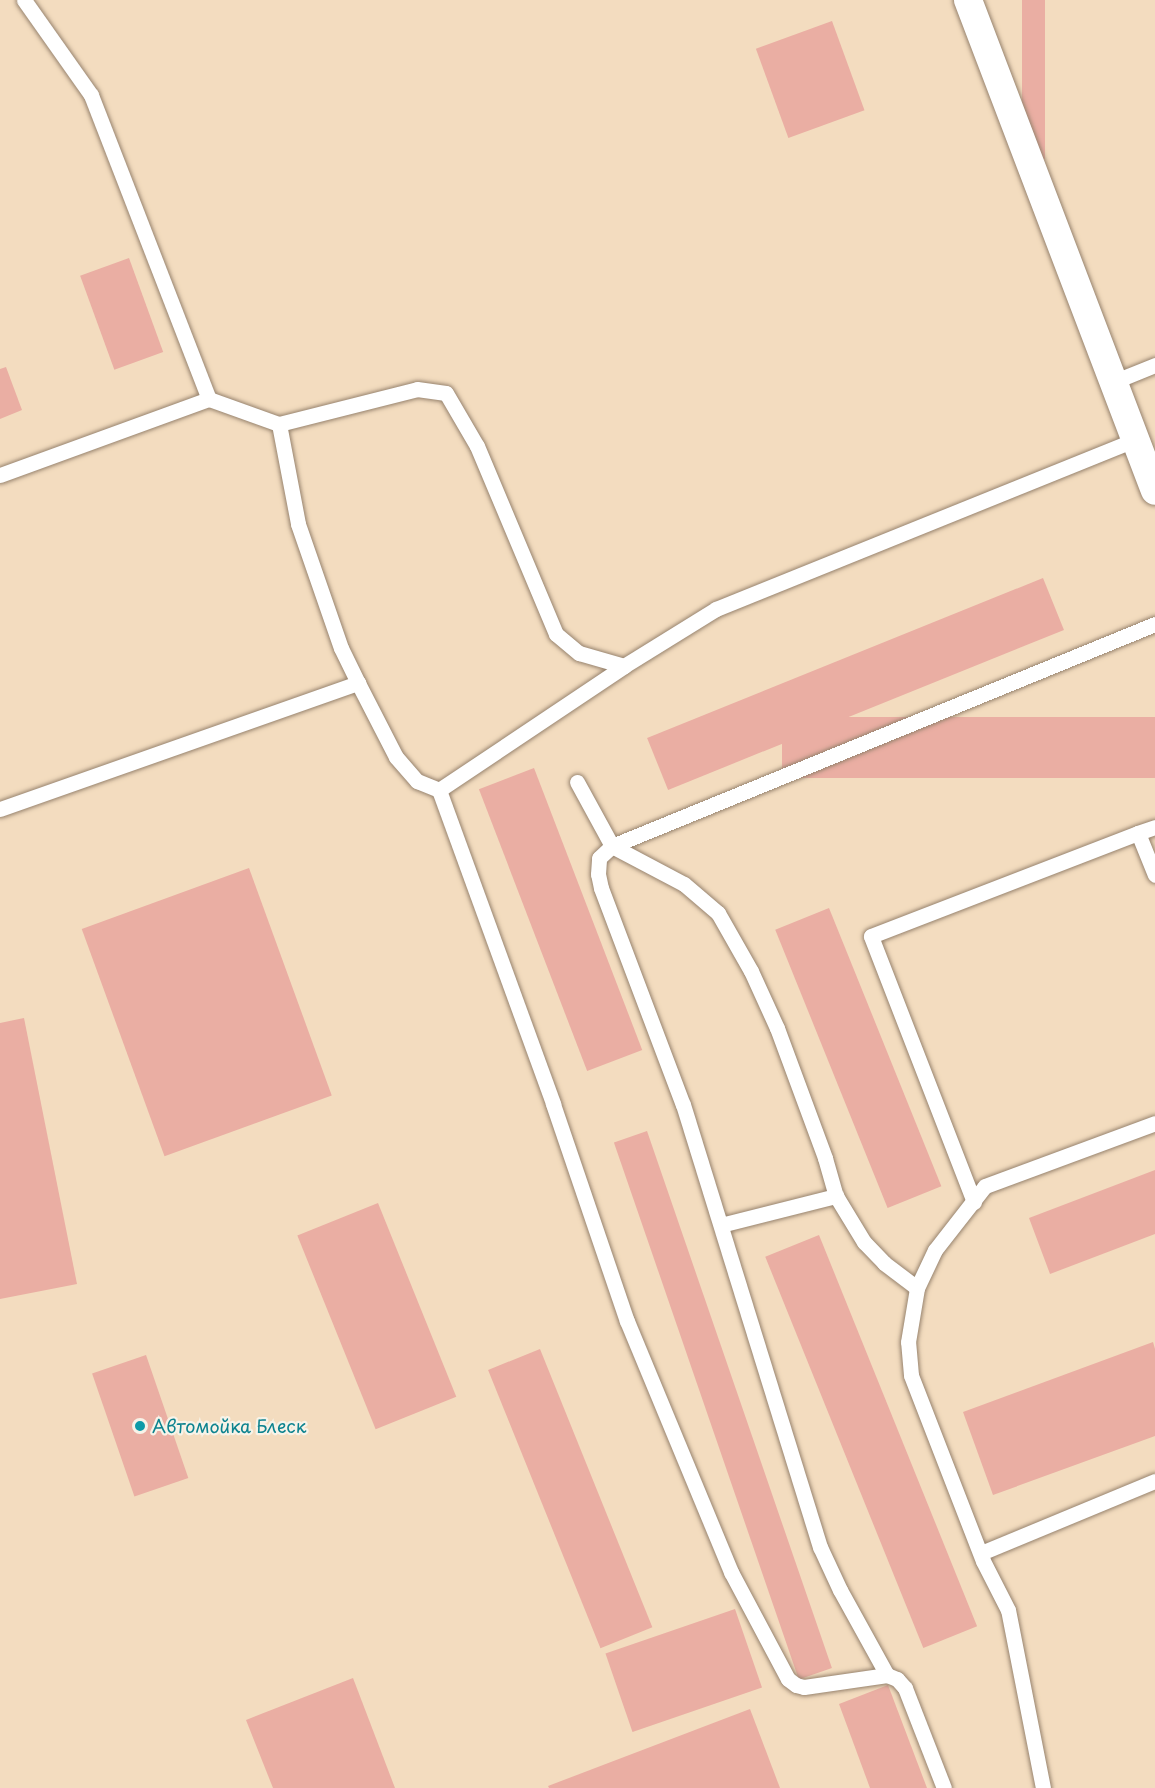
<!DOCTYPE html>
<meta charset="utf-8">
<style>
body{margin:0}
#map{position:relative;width:1155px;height:1788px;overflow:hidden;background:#f3dcbf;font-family:"Playpen Sans",sans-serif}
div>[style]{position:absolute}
.building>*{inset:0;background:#eaaea3;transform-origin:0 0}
.roads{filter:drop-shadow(0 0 2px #97836e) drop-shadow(0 0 2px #97836e)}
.lane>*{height:15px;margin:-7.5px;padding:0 7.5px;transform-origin:7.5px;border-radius:7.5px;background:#fff}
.street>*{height:28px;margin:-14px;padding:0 14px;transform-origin:14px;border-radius:14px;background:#fff}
.dots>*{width:16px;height:16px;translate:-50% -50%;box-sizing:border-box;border:3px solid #f7f3e8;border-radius:50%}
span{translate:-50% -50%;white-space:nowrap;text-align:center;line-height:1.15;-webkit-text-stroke:4.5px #f7f3e8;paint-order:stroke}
.culture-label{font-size:18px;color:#0d838f}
.left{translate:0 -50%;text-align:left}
</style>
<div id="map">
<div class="building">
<div style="left:1022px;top:0;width:23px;height:159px"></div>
<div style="left:832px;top:21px;width:95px;height:81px;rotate:70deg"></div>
<div style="left:129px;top:258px;width:100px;height:52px;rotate:70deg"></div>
<div style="clip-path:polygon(6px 367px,22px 410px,0 419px,0 369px)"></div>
<div style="left:1043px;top:578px;width:56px;height:427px;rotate:68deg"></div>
<div style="left:1155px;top:717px;width:61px;height:373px;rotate:90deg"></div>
<div style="left:534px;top:768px;width:302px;height:59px;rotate:69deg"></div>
<div style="left:249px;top:868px;width:242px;height:178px;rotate:70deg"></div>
<div style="left:829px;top:908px;width:300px;height:58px;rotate:68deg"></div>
<div style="clip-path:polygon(24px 1018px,77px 1284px,0 1299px,0 1023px)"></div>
<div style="left:647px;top:1131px;width:568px;height:35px;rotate:71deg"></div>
<div style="clip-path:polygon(1155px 1170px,1155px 1234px,1050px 1274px,1029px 1218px)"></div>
<div style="left:378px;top:1203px;width:209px;height:87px;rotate:68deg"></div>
<div style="left:819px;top:1235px;width:422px;height:58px;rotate:68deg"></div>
<div style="clip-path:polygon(1153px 1342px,1155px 1349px,1155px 1436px,993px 1495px,963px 1412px)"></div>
<div style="left:540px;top:1349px;width:300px;height:56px;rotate:68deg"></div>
<div style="left:146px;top:1355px;width:130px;height:57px;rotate:71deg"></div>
<div style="left:735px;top:1609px;width:83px;height:137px;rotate:71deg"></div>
<div style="clip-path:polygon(353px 1678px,395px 1788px,273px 1788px,246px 1720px)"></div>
<div style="clip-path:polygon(888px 1685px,927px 1788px,870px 1788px,839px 1704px)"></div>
<div style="clip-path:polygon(750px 1709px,780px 1788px,549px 1788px,548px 1786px)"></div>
</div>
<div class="roads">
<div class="lane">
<div style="left:24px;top:0;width:116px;rotate:54.8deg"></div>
<div style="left:91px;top:95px;width:326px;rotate:68.8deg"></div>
<div style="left:209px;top:399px;width:74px;rotate:19.7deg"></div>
<div style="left:279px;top:424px;width:142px;rotate:-14.2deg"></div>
<div style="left:417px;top:389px;width:29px;rotate:8deg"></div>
<div style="left:446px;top:393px;width:61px;rotate:59.7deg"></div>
<div style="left:477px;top:446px;width:204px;rotate:67.2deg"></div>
<div style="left:556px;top:634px;width:30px;rotate:40deg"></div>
<div style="left:579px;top:653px;width:47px;rotate:16.1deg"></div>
<div style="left:624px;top:666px;width:108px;rotate:-31.8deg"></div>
<div style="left:716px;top:609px;width:452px;rotate:-22deg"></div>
<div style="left:1113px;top:382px;width:45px;rotate:-22deg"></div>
<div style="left:279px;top:424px;width:102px;rotate:79.2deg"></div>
<div style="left:298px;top:524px;width:131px;rotate:70.9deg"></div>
<div style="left:341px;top:648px;width:39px;rotate:64deg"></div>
<div style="left:0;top:475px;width:222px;rotate:-20deg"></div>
<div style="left:577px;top:782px;width:73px;rotate:61.3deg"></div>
<div style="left:612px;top:846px;width:81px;rotate:27.8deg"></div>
<div style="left:684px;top:884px;width:45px;rotate:40.5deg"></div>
<div style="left:718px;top:913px;width:67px;rotate:60.4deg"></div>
<div style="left:751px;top:971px;width:63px;rotate:65.5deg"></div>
<div style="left:777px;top:1028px;width:139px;rotate:69.7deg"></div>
<div style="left:825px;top:1158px;width:40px;rotate:74deg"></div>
<div style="left:836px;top:1196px;width:54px;rotate:58.7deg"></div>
<div style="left:864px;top:1242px;width:29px;rotate:46deg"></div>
<div style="left:884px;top:1263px;width:41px;rotate:37.1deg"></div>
<div style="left:439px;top:790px;width:334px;rotate:70deg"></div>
<div style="left:553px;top:1104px;width:229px;rotate:71.2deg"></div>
<div style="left:627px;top:1321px;width:272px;rotate:67.5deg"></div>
<div style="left:731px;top:1572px;width:121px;rotate:62deg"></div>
<div style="left:788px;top:1679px;width:10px;rotate:37deg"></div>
<div style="left:796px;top:1685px;width:8px;rotate:14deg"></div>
<div style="left:804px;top:1687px;width:84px;rotate:-8.2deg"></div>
<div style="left:887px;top:1675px;width:11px;rotate:22deg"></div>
<div style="left:897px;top:1679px;width:12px;rotate:48deg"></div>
<div style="left:905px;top:1688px;width:107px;rotate:68.7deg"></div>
<div style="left:0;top:809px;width:380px;rotate:-19.4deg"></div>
<div style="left:358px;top:683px;width:83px;rotate:62.8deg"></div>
<div style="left:396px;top:757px;width:32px;rotate:49deg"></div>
<div style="left:417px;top:781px;width:24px;rotate:22deg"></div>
<div style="left:439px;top:790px;width:223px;rotate:-33.8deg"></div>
<div style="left:1155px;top:827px;width:18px;rotate:161deg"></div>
<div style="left:1138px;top:833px;width:45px;rotate:68deg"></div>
<div style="left:974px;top:1202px;width:285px;rotate:-111.2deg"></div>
<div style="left:871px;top:936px;width:286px;rotate:-21.1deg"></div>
<div style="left:721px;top:1225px;width:119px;rotate:-14.2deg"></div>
<div style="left:981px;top:1553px;width:188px;rotate:-22.5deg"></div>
<div style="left:887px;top:1675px;width:97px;rotate:-118.9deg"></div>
<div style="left:840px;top:1590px;width:47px;rotate:-114.9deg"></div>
<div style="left:820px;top:1547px;width:463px;rotate:-107.2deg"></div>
<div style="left:683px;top:1105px;width:232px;rotate:-110.7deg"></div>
<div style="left:601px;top:888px;width:14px;rotate:-102deg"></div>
<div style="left:598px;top:874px;width:16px;rotate:-86deg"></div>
<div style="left:599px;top:858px;width:18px;rotate:-43deg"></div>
<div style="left:612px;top:846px;width:587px;rotate:-22.24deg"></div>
<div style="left:1043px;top:1788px;width:181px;rotate:-101.1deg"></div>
<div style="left:1008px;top:1610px;width:55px;rotate:-117deg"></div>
<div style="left:983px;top:1561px;width:199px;rotate:-111.2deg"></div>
<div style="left:911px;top:1375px;width:33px;rotate:-95deg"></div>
<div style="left:908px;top:1342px;width:55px;rotate:-80.5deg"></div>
<div style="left:917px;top:1288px;width:42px;rotate:-64.7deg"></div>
<div style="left:935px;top:1250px;width:81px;rotate:-52deg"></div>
<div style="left:985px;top:1186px;width:181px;rotate:-20.3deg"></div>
</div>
<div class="street">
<div style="left:968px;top:0;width:525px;rotate:69.15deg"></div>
</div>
</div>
<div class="dots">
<div style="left:140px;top:1426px;background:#0f9aa8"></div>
</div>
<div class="culture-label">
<span class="left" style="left:152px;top:1426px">Автомойка Блеск</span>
</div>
</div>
